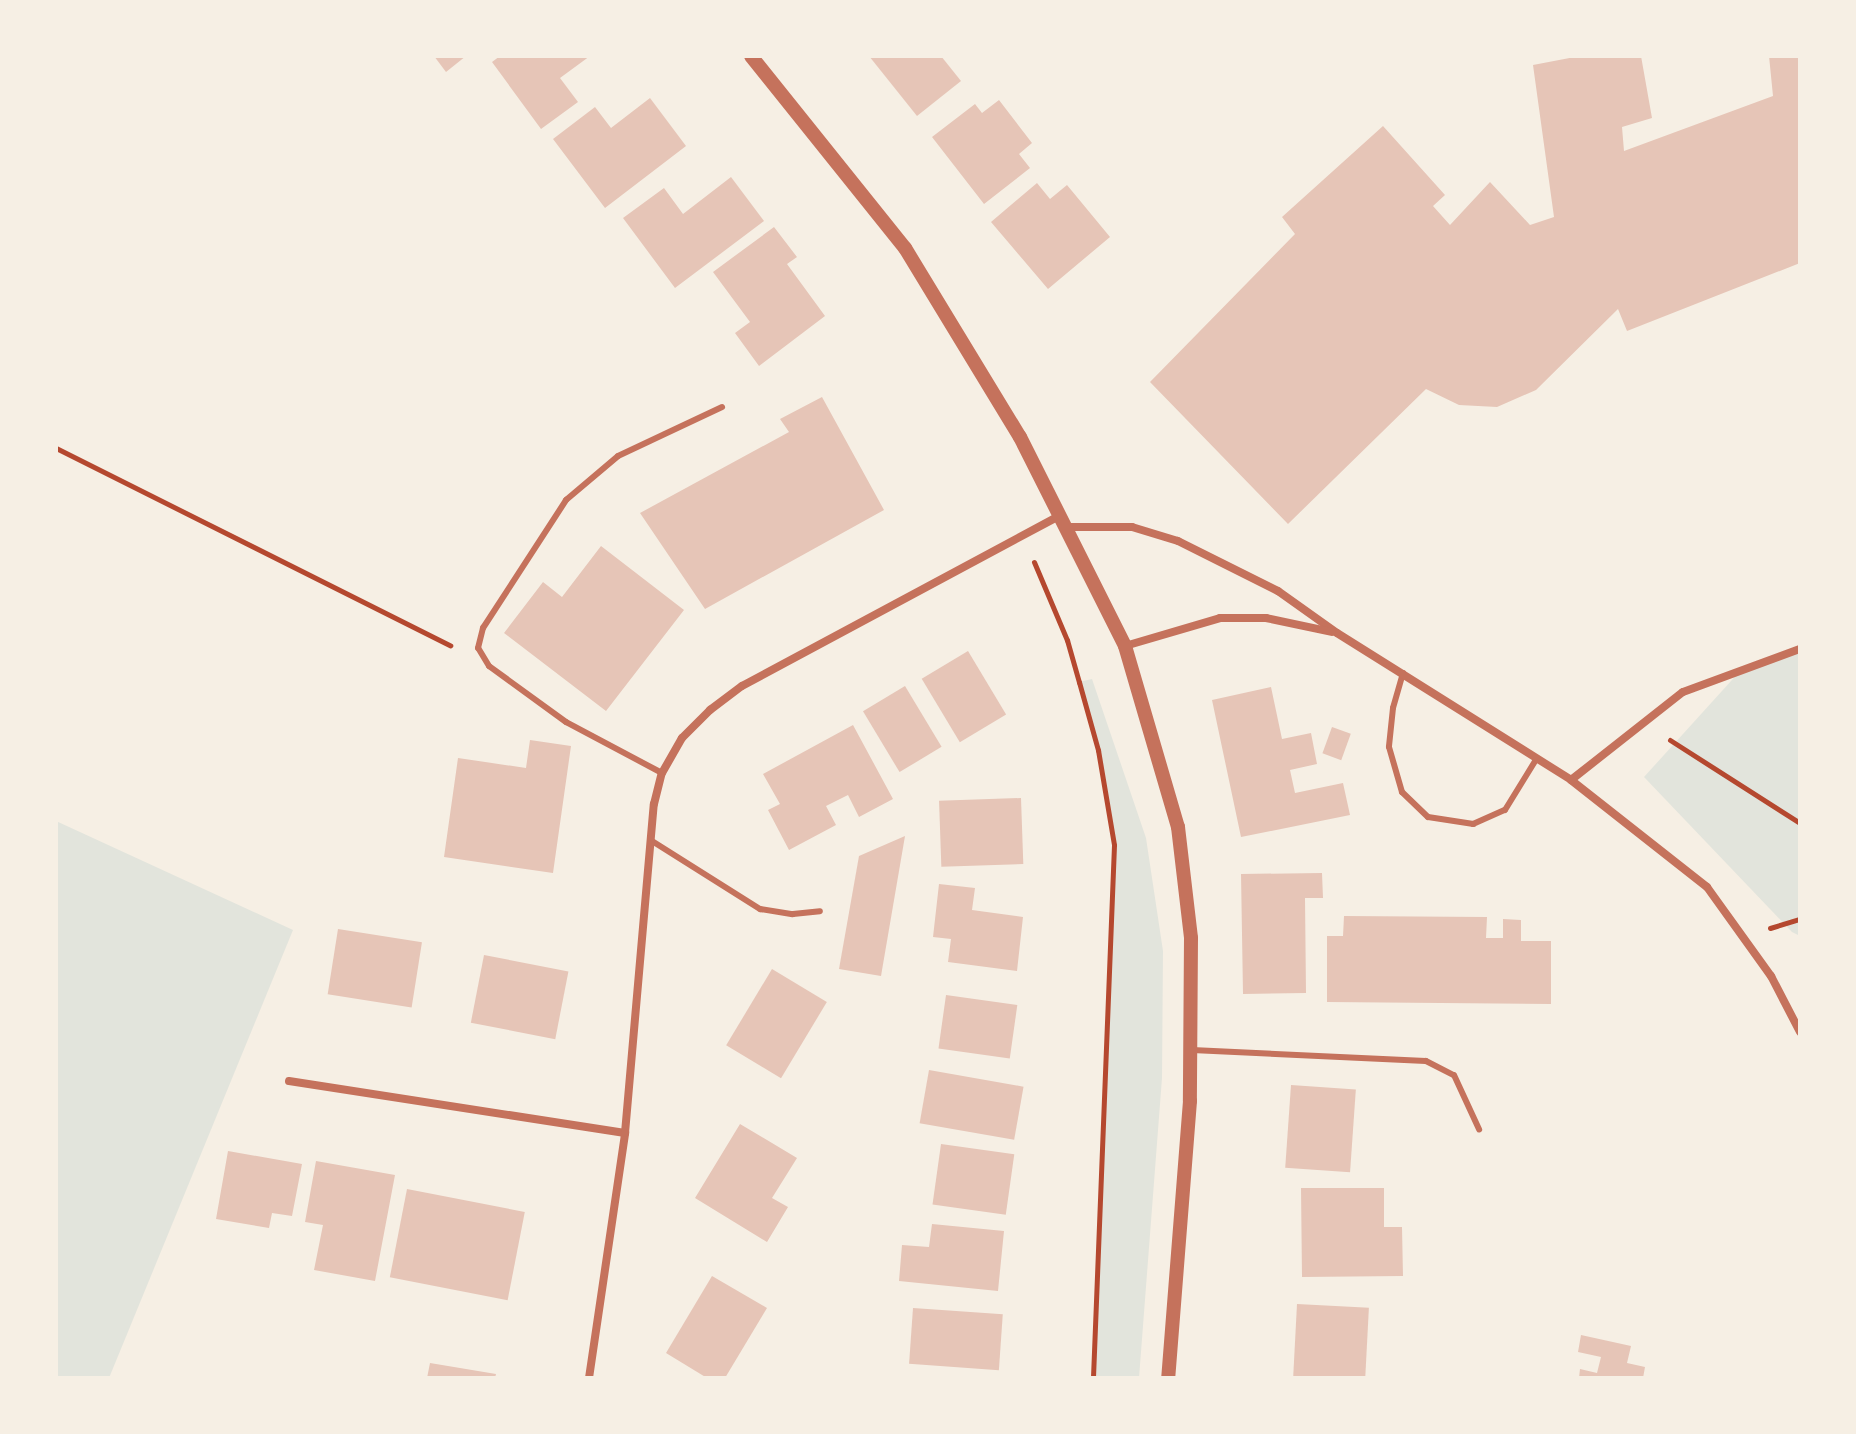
<!DOCTYPE html>
<style>
body{margin:0}
#map{position:relative;width:1856px;height:1434px;overflow:hidden;background:#f6efe4;font-family:"Golos Text",sans-serif}
div>[style]{position:absolute}
.green>*{inset:0;background:#e2e4dc}
.building>*{inset:0;background:#e6c5b7;transform-origin:0 0}
.path>*{height:5px;margin:-2.5px;padding:0 2.5px;transform-origin:2.5px;border-radius:2.5px;background:#b5482f}
.service>*{height:6px;margin:-3px;padding:0 3px;transform-origin:3px;border-radius:3px;background:#c5725c}
.minor>*{height:8px;margin:-4px;padding:0 4px;transform-origin:4px;border-radius:4px;background:#c5725c}
.tertiary>*{height:14px;margin:-7px;padding:0 7px;transform-origin:7px;border-radius:7px;background:#c5725c}
span{translate:-50% -50%;white-space:nowrap;text-align:center;line-height:1.15;-webkit-text-stroke:8px #f6efe4;paint-order:stroke}
.frame{position:absolute;inset:0;border:58px solid #f6efe4;pointer-events:none}
</style>
<div id="map">
<div class="green">
<div style="clip-path:polygon(1800px 649px,1800px 936px,1792px 932px,1644px 777px,1741px 670px)"></div>
<div style="clip-path:polygon(1092px 679px,1146px 838px,1163px 951px,1162px 1078px,1139px 1378px,1093px 1378px,1114px 845px,1098px 750px,1079px 682px)"></div>
<div style="clip-path:polygon(56px 821px,293px 930px,109px 1378px,56px 1378px)"></div>
</div>
<div class="building">
<div style="clip-path:polygon(434px 56px,466px 56px,446px 72px)"></div>
<div style="clip-path:polygon(500px 56px,590px 56px,560px 78px,578px 102px,541px 129px,492px 62px)"></div>
<div style="clip-path:polygon(869px 56px,941px 56px,961px 81px,917px 116px)"></div>
<div style="clip-path:polygon(1580px 56px,1641px 56px,1652px 118px,1622px 127px,1624px 151px,1773px 96px,1769px 56px,1800px 56px,1800px 263px,1627px 331px,1618px 309px,1536px 390px,1497px 407px,1459px 405px,1426px 389px,1288px 524px,1150px 382px,1295px 234px,1282px 217px,1383px 126px,1445px 195px,1433px 206px,1450px 225px,1490px 182px,1530px 225px,1554px 217px,1533px 65px)"></div>
<div style="clip-path:polygon(650px 98px,686px 146px,605px 208px,553px 139px,595px 107px,611px 128px)"></div>
<div style="clip-path:polygon(999px 100px,1032px 143px,1019px 154px,1030px 168px,984px 204px,932px 137px,975px 104px,982px 113px)"></div>
<div style="clip-path:polygon(731px 177px,764px 221px,675px 288px,623px 218px,664px 188px,683px 214px)"></div>
<div style="clip-path:polygon(1037px 183px,1050px 199px,1067px 185px,1110px 237px,1048px 289px,991px 222px)"></div>
<div style="clip-path:polygon(774px 227px,797px 257px,787px 264px,825px 316px,759px 366px,735px 333px,750px 322px,713px 272px)"></div>
<div style="clip-path:polygon(822px 397px,884px 510px,705px 609px,640px 513px,789px 432px,780px 419px)"></div>
<div style="clip-path:polygon(601px 546px,684px 610px,606px 711px,504px 633px,543px 582px,562px 597px)"></div>
<div style="left:968px;top:651px;width:74px;height:54px;rotate:59deg"></div>
<div style="left:905px;top:686px;width:71px;height:49px;rotate:59deg"></div>
<div style="clip-path:polygon(1271px 687px,1282px 739px,1311px 733px,1317px 764px,1290px 770px,1295px 793px,1343px 783px,1350px 815px,1241px 837px,1212px 700px)"></div>
<div style="clip-path:polygon(853px 725px,893px 799px,859px 817px,848px 795px,826px 806px,836px 825px,789px 850px,768px 810px,780px 804px,763px 774px)"></div>
<div style="left:1332px;top:727px;width:20px;height:28px;rotate:20deg"></div>
<div style="clip-path:polygon(530px 740px,571px 746px,553px 873px,444px 857px,458px 758px,526px 768px)"></div>
<div style="left:1021px;top:798px;width:66px;height:82px;rotate:88deg"></div>
<div style="clip-path:polygon(905px 836px,881px 976px,839px 969px,859px 856px)"></div>
<div style="clip-path:polygon(1322px 873px,1323px 898px,1305px 898px,1306px 993px,1243px 994px,1241px 874px)"></div>
<div style="clip-path:polygon(939px 884px,975px 888px,972px 910px,1023px 917px,1017px 971px,948px 962px,951px 939px,933px 937px)"></div>
<div style="clip-path:polygon(1344px 916px,1487px 917px,1486px 938px,1503px 938px,1503px 919px,1521px 920px,1521px 941px,1551px 941px,1551px 1004px,1327px 1002px,1327px 936px,1343px 936px)"></div>
<div style="left:338px;top:929px;width:85px;height:66px;rotate:9deg"></div>
<div style="left:484px;top:955px;width:86px;height:69px;rotate:11deg"></div>
<div style="left:772px;top:969px;width:64px;height:89px;rotate:31deg"></div>
<div style="left:946px;top:995px;width:72px;height:54px;rotate:8deg"></div>
<div style="left:929px;top:1070px;width:96px;height:54px;rotate:10deg"></div>
<div style="left:1291px;top:1085px;width:65px;height:83px;rotate:4deg"></div>
<div style="clip-path:polygon(740px 1124px,797px 1158px,772px 1198px,788px 1207px,767px 1242px,695px 1198px)"></div>
<div style="left:941px;top:1144px;width:74px;height:61px;rotate:8deg"></div>
<div style="clip-path:polygon(228px 1151px,302px 1164px,292px 1216px,272px 1213px,269px 1228px,216px 1219px)"></div>
<div style="clip-path:polygon(316px 1161px,395px 1175px,375px 1281px,314px 1270px,323px 1225px,305px 1222px)"></div>
<div style="clip-path:polygon(1301px 1188px,1384px 1188px,1384px 1227px,1402px 1227px,1403px 1276px,1302px 1277px)"></div>
<div style="left:407px;top:1189px;width:120px;height:90px;rotate:11deg"></div>
<div style="clip-path:polygon(932px 1224px,1004px 1231px,998px 1291px,899px 1281px,902px 1245px,929px 1247px)"></div>
<div style="clip-path:polygon(712px 1276px,767px 1308px,725px 1378px,707px 1378px,666px 1353px)"></div>
<div style="left:1297px;top:1304px;width:72px;height:74px;rotate:3deg"></div>
<div style="left:913px;top:1308px;width:90px;height:56px;rotate:4deg"></div>
<div style="clip-path:polygon(1581px 1335px,1631px 1346px,1627px 1363px,1645px 1367px,1643px 1378px,1579px 1378px,1580px 1369px,1597px 1373px,1601px 1357px,1578px 1352px)"></div>
<div style="clip-path:polygon(430px 1363px,496px 1374px,495px 1378px,427px 1378px)"></div>
</div>
<div class="path">
<div style="left:56px;top:448px;width:441px;rotate:26.6deg"></div>
<div style="left:1034px;top:562px;width:85px;rotate:67.1deg"></div>
<div style="left:1067px;top:640px;width:44px;rotate:74.1deg"></div>
<div style="left:1079px;top:682px;width:71px;rotate:74.4deg"></div>
<div style="left:1098px;top:750px;width:96px;rotate:80.4deg"></div>
<div style="left:1114px;top:845px;width:533px;rotate:92.26deg"></div>
<div style="left:1670px;top:740px;width:154px;rotate:32.6deg"></div>
<div style="left:1770px;top:928px;width:31px;rotate:-17deg"></div>
</div>
<div class="service">
<div style="left:1403px;top:673px;width:36px;rotate:106deg"></div>
<div style="left:1393px;top:708px;width:39px;rotate:96deg"></div>
<div style="left:1389px;top:747px;width:47px;rotate:73.9deg"></div>
<div style="left:1402px;top:792px;width:36px;rotate:44deg"></div>
<div style="left:1428px;top:817px;width:46px;rotate:8.8deg"></div>
<div style="left:1473px;top:824px;width:35px;rotate:-24deg"></div>
<div style="left:1505px;top:810px;width:61px;rotate:-58.4deg"></div>
<div style="left:662px;top:773px;width:109px;rotate:-152deg"></div>
<div style="left:566px;top:722px;width:95px;rotate:-144deg"></div>
<div style="left:489px;top:666px;width:21px;rotate:-121deg"></div>
<div style="left:478px;top:648px;width:21px;rotate:-76deg"></div>
<div style="left:483px;top:628px;width:153px;rotate:-57deg"></div>
<div style="left:566px;top:500px;width:68px;rotate:-40.2deg"></div>
<div style="left:618px;top:456px;width:115px;rotate:-25.2deg"></div>
<div style="left:652px;top:841px;width:128px;rotate:32.2deg"></div>
<div style="left:760px;top:909px;width:33px;rotate:9deg"></div>
<div style="left:793px;top:914px;width:27px;rotate:-6deg"></div>
<div style="left:1192px;top:1050px;width:234px;rotate:2.7deg"></div>
<div style="left:1426px;top:1061px;width:31px;rotate:27deg"></div>
<div style="left:1454px;top:1075px;width:60px;rotate:65.2deg"></div>
</div>
<div class="minor">
<div style="left:1064px;top:527px;width:68px"></div>
<div style="left:1132px;top:527px;width:48px;rotate:16.9deg"></div>
<div style="left:1178px;top:541px;width:112px;rotate:26.6deg"></div>
<div style="left:1278px;top:591px;width:72px;rotate:35.4deg"></div>
<div style="left:1337px;top:633px;width:276px;rotate:32.1deg"></div>
<div style="left:1571px;top:780px;width:173px;rotate:38.2deg"></div>
<div style="left:1707px;top:887px;width:110px;rotate:54.3deg"></div>
<div style="left:1771px;top:976px;width:63px;rotate:62.6deg"></div>
<div style="left:1125px;top:646px;width:99px;rotate:-16.4deg"></div>
<div style="left:1220px;top:618px;width:46px"></div>
<div style="left:1266px;top:618px;width:67px;rotate:12deg"></div>
<div style="left:1571px;top:780px;width:142px;rotate:-38.2deg"></div>
<div style="left:1683px;top:692px;width:125px;rotate:-20.2deg"></div>
<div style="left:289px;top:1081px;width:340px;rotate:8.8deg"></div>
<div style="left:589px;top:1378px;width:248px;rotate:-81.6deg"></div>
<div style="left:625px;top:1133px;width:330px;rotate:-85deg"></div>
<div style="left:654px;top:804px;width:32px;rotate:-76deg"></div>
<div style="left:662px;top:773px;width:40px;rotate:-60.3deg"></div>
<div style="left:682px;top:738px;width:40px;rotate:-45deg"></div>
<div style="left:710px;top:710px;width:40px;rotate:-37deg"></div>
<div style="left:742px;top:686px;width:360px;rotate:-28.2deg"></div>
</div>
<div class="tertiary">
<div style="left:751px;top:56px;width:246px;rotate:51.3deg"></div>
<div style="left:905px;top:248px;width:221px;rotate:58.7deg"></div>
<div style="left:1020px;top:437px;width:234px;rotate:63.3deg"></div>
<div style="left:1125px;top:646px;width:189px;rotate:73.7deg"></div>
<div style="left:1178px;top:827px;width:112px;rotate:83.3deg"></div>
<div style="left:1191px;top:938px;width:163px;rotate:90.4deg"></div>
<div style="left:1190px;top:1101px;width:278px;rotate:94.5deg"></div>
</div>
<div class="frame"></div>
</div>
